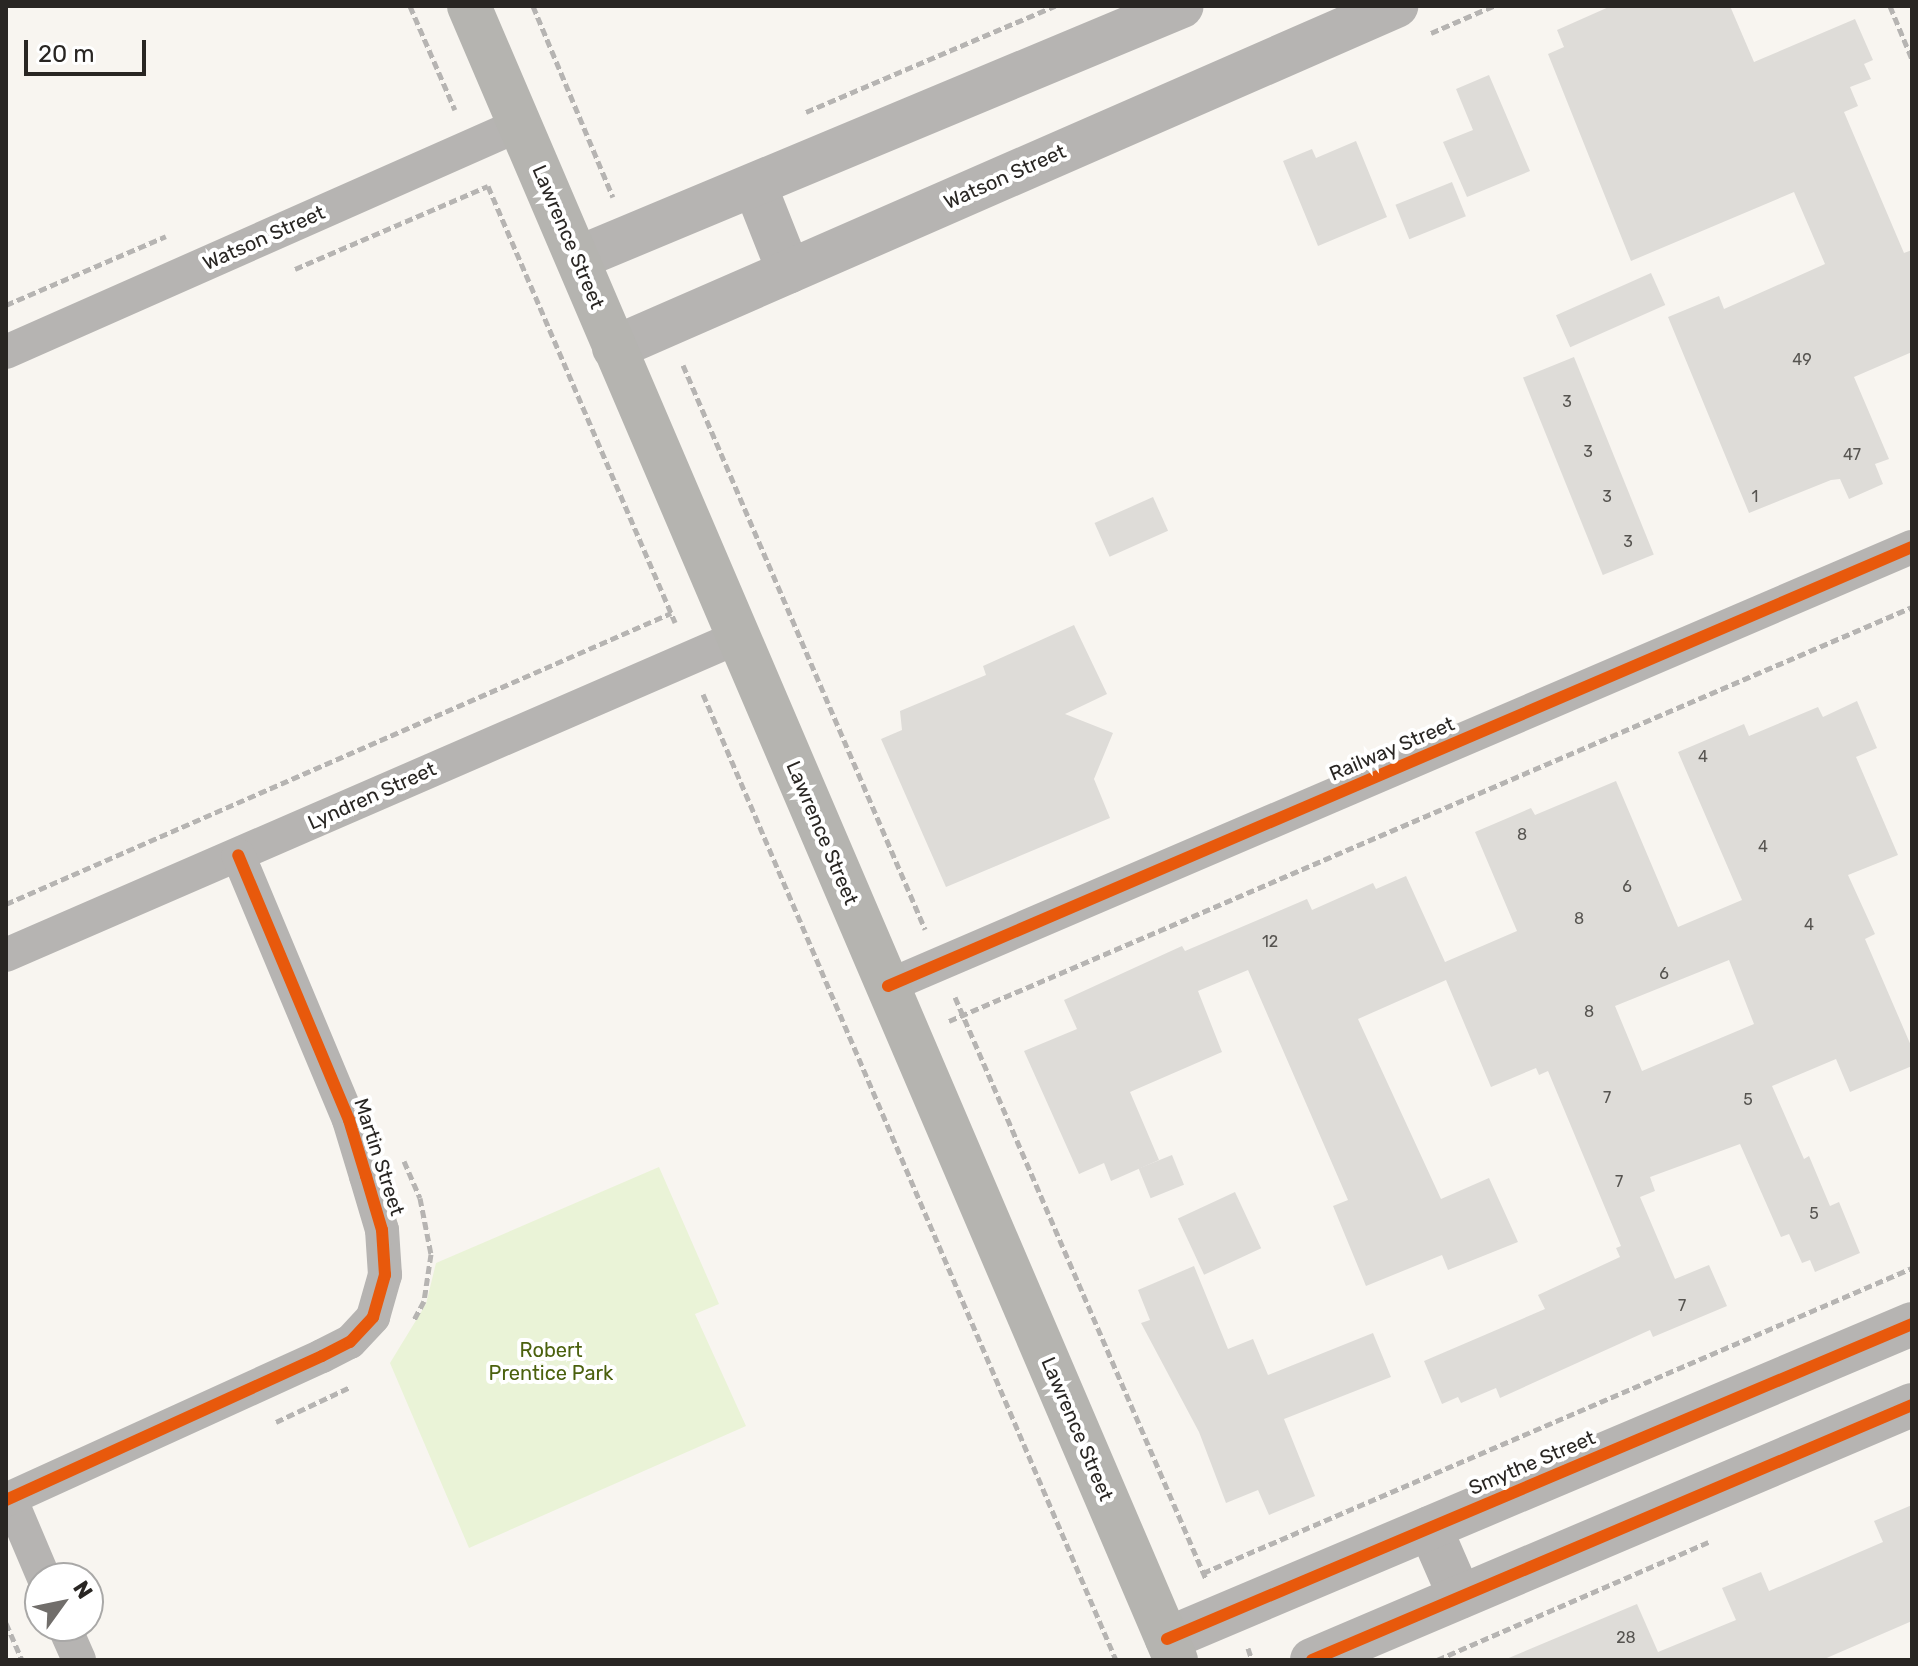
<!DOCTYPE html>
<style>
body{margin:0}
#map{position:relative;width:1918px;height:1666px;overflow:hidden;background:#f8f5f0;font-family:Rubik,sans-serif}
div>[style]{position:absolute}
.green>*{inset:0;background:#eaf3d7}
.building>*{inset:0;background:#dedcd8;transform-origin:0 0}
.path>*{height:5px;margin-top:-2.5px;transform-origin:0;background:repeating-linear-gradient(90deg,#b6b4b2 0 8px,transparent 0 12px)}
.minor>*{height:34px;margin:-17px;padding:0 17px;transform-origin:17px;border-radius:17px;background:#b6b4b2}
.tertiary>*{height:44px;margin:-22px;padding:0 22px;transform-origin:22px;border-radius:22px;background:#b6b4b2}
.secondary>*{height:44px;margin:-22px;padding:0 22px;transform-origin:22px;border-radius:22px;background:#b5b4b0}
.cycleway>*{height:12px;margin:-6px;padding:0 6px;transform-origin:6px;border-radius:6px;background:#e8590c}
span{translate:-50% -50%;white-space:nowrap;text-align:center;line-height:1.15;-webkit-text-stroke:8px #fff;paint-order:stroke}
.number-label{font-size:16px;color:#565450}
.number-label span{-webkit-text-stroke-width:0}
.street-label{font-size:20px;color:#292623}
.park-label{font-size:20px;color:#4b610e}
.frame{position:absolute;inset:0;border:8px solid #292623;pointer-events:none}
.north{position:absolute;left:24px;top:1562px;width:80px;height:80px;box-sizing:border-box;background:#fff;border:2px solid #a9a8a7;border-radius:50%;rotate:57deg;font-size:22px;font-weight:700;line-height:32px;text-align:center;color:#292623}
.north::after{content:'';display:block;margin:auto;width:28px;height:36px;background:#716e6b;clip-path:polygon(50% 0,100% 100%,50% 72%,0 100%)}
.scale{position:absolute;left:24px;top:40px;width:122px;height:36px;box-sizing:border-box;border:4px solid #292623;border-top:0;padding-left:10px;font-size:24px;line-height:28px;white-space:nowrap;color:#292623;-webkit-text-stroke:6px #fff;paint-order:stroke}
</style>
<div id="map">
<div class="green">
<div style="clip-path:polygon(659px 1167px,719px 1304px,695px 1314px,746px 1426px,469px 1548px,390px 1363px,426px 1304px,436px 1263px)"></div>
</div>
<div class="building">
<div style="clip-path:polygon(1611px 6px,1730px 6px,1754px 62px,1855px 19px,1873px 60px,1864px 64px,1871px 79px,1850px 87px,1858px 106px,1844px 112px,1904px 253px,1912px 250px,1912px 352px,1854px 377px,1889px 459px,1875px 464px,1883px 484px,1849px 499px,1840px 479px,1831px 480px,1749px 513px,1668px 317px,1719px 296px,1724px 309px,1825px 264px,1794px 192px,1631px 261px,1548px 54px,1564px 47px,1557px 30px)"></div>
<div style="clip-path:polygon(1489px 75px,1530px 171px,1467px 197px,1443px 142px,1473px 130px,1456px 89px)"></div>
<div style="clip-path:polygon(1356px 141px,1387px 217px,1318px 246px,1283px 161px,1312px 149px,1316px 158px)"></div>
<div style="left:1452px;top:182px;width:37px;height:61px;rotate:68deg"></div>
<div style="left:1651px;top:273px;width:35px;height:104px;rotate:66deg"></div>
<div style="left:1574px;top:357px;width:213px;height:55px;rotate:68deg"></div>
<div style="left:1153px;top:497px;width:37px;height:64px;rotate:66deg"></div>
<div style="clip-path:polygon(1074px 625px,1107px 694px,1065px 714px,1113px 733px,1094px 779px,1110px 818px,946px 887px,881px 739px,902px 730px,900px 711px,986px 675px,983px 666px)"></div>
<div style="clip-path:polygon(evenodd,1857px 701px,1877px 748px,1856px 757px,1898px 855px,1848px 875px,1875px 934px,1865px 939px,1912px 1048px,1912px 1066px,1850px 1092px,1836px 1059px,1772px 1086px,1804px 1159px,1809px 1156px,1830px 1206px,1839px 1202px,1860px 1253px,1815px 1272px,1810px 1260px,1802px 1263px,1789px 1234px,1781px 1237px,1740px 1144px,1650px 1177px,1655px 1191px,1640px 1197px,1675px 1279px,1709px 1265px,1727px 1306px,1653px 1337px,1650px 1330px,1500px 1398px,1496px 1388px,1461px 1403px,1458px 1397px,1442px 1404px,1424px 1361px,1545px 1309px,1538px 1295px,1620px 1257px,1616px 1248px,1621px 1246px,1548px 1071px,1539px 1075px,1536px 1068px,1491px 1087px,1446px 980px,1358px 1019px,1441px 1199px,1489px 1178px,1518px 1242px,1448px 1270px,1442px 1255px,1366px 1286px,1333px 1206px,1348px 1200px,1248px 970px,1198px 991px,1222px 1052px,1130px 1092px,1159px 1160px,1111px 1181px,1104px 1163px,1079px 1174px,1024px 1051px,1077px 1029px,1064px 1000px,1182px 946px,1185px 951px,1307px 899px,1312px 910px,1373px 883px,1376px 889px,1406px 876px,1445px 962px,1517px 931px,1475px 832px,1531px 808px,1535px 815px,1616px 781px,1678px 927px,1742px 900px,1678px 752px,1744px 724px,1749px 736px,1818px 707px,1823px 717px,1857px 701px,1729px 960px,1754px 1024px,1642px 1071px,1615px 1006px,1729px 960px)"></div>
<div style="left:1172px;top:1155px;width:32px;height:36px;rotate:68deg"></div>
<div style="left:1235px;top:1192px;width:62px;height:63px;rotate:65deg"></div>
<div style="clip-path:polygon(1194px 1266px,1228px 1349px,1253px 1339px,1268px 1375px,1373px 1333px,1391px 1377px,1284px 1419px,1315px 1496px,1269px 1515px,1258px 1490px,1226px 1503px,1199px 1432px,1141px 1323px,1150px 1320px,1138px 1290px)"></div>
<div style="clip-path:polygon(1912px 1505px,1912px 1621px,1822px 1660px,1504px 1660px,1637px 1604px,1658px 1652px,1736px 1620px,1722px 1588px,1761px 1572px,1769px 1591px,1883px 1542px,1874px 1521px)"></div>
</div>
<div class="path">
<div style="left:410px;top:6px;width:113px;rotate:66.6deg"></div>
<div style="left:533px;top:6px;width:207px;rotate:67.3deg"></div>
<div style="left:1890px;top:6px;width:57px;rotate:67.5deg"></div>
<div style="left:1431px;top:33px;width:68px;rotate:-23.5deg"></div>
<div style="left:806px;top:112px;width:271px;rotate:-23.1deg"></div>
<div style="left:295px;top:269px;width:210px;rotate:-23.3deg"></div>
<div style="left:488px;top:186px;width:475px;rotate:66.8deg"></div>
<div style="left:6px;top:305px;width:174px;rotate:-23.3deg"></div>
<div style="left:683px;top:365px;width:614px;rotate:66.78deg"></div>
<div style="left:703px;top:694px;width:1051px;rotate:66.85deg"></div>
<div style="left:6px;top:904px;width:726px;rotate:-23.63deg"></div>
<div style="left:955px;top:997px;width:634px;rotate:66.67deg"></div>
<div style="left:949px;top:1021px;width:1048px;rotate:-23.26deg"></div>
<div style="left:404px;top:1161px;width:40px;rotate:66.6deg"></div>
<div style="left:420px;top:1198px;width:57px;rotate:78.9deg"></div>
<div style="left:431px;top:1254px;width:48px;rotate:98.5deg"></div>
<div style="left:424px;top:1301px;width:21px;rotate:118deg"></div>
<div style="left:276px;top:1422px;width:82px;rotate:-25.3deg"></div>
<div style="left:1203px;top:1573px;width:772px;rotate:-23.28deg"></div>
<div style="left:6px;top:1623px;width:40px;rotate:66.6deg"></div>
<div style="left:1248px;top:1648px;width:13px;rotate:72deg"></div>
<div style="left:1437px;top:1660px;width:296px;rotate:-23.5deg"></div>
</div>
<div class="minor">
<div style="left:6px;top:352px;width:563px;rotate:-23.88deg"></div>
<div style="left:6px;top:955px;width:798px;rotate:-23.48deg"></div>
<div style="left:888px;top:986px;width:1114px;rotate:-23.21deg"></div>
<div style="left:10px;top:1498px;width:87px;rotate:67deg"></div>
<div style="left:6px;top:1500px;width:347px;rotate:-24.5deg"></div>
<div style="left:322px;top:1356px;width:31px;rotate:-27deg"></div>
<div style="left:350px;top:1342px;width:34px;rotate:-47deg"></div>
<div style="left:373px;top:1317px;width:44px;rotate:-74.1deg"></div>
<div style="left:385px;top:1275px;width:45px;rotate:-93.8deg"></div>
<div style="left:382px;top:1230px;width:56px;rotate:-106.5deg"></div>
<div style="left:366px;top:1176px;width:59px;rotate:-106.9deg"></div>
<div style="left:349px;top:1120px;width:287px;rotate:-112.7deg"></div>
<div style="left:64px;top:1626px;width:37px;rotate:66deg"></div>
</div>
<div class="tertiary">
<div style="left:755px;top:186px;width:92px;rotate:68.4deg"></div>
<div style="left:578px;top:258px;width:654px;rotate:-22.65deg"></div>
<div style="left:614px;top:348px;width:854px;rotate:-23.62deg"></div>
<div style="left:1430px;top:1528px;width:75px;rotate:66.5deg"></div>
<div style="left:1167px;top:1639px;width:809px;rotate:-22.92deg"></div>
<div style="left:1312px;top:1660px;width:652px;rotate:-23.03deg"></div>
</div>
<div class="secondary">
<div style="left:469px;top:6px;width:1799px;rotate:66.86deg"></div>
</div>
<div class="cycleway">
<div style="left:888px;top:986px;width:1114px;rotate:-23.21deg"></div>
<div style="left:6px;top:1500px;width:347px;rotate:-24.5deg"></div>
<div style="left:322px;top:1356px;width:31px;rotate:-27deg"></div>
<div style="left:350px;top:1342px;width:34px;rotate:-47deg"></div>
<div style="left:373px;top:1317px;width:44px;rotate:-74.1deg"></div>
<div style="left:385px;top:1275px;width:45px;rotate:-93.8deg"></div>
<div style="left:382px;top:1230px;width:56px;rotate:-106.5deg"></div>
<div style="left:366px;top:1176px;width:59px;rotate:-106.9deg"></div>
<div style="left:349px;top:1120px;width:287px;rotate:-112.7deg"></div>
<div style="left:1167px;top:1639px;width:809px;rotate:-22.92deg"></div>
<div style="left:1312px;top:1660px;width:652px;rotate:-23.03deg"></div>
</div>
<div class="number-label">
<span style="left:1802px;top:360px">49</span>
<span style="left:1567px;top:402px">3</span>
<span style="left:1588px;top:452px">3</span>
<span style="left:1852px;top:455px">47</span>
<span style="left:1607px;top:497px">3</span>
<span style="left:1755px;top:497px">1</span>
<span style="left:1628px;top:542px">3</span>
<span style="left:1703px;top:757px">4</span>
<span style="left:1522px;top:835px">8</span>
<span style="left:1763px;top:847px">4</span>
<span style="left:1627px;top:887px">6</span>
<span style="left:1579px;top:919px">8</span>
<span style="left:1809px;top:925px">4</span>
<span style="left:1270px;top:942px">12</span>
<span style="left:1664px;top:974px">6</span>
<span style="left:1589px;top:1012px">8</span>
<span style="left:1607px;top:1098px">7</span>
<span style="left:1748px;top:1100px">5</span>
<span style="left:1619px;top:1182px">7</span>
<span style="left:1814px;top:1214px">5</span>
<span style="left:1682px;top:1306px">7</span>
<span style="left:1626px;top:1638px">28</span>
</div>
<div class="street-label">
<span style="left:1005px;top:177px;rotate:-24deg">Watson Street</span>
<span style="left:568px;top:237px;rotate:67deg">Lawrence Street</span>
<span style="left:264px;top:238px;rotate:-24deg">Watson Street</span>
<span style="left:1392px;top:749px;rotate:-23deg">Railway Street</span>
<span style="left:372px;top:796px;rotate:-24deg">Lyndren Street</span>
<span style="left:822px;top:833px;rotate:67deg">Lawrence Street</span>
<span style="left:379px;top:1157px;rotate:72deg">Martin Street</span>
<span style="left:1077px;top:1429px;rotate:67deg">Lawrence Street</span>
<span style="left:1532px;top:1463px;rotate:-23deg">Smythe Street</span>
</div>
<div class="park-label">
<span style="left:551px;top:1362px">Robert<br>Prentice Park</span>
</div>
<div class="frame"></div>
<div class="north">N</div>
<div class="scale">20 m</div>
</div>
